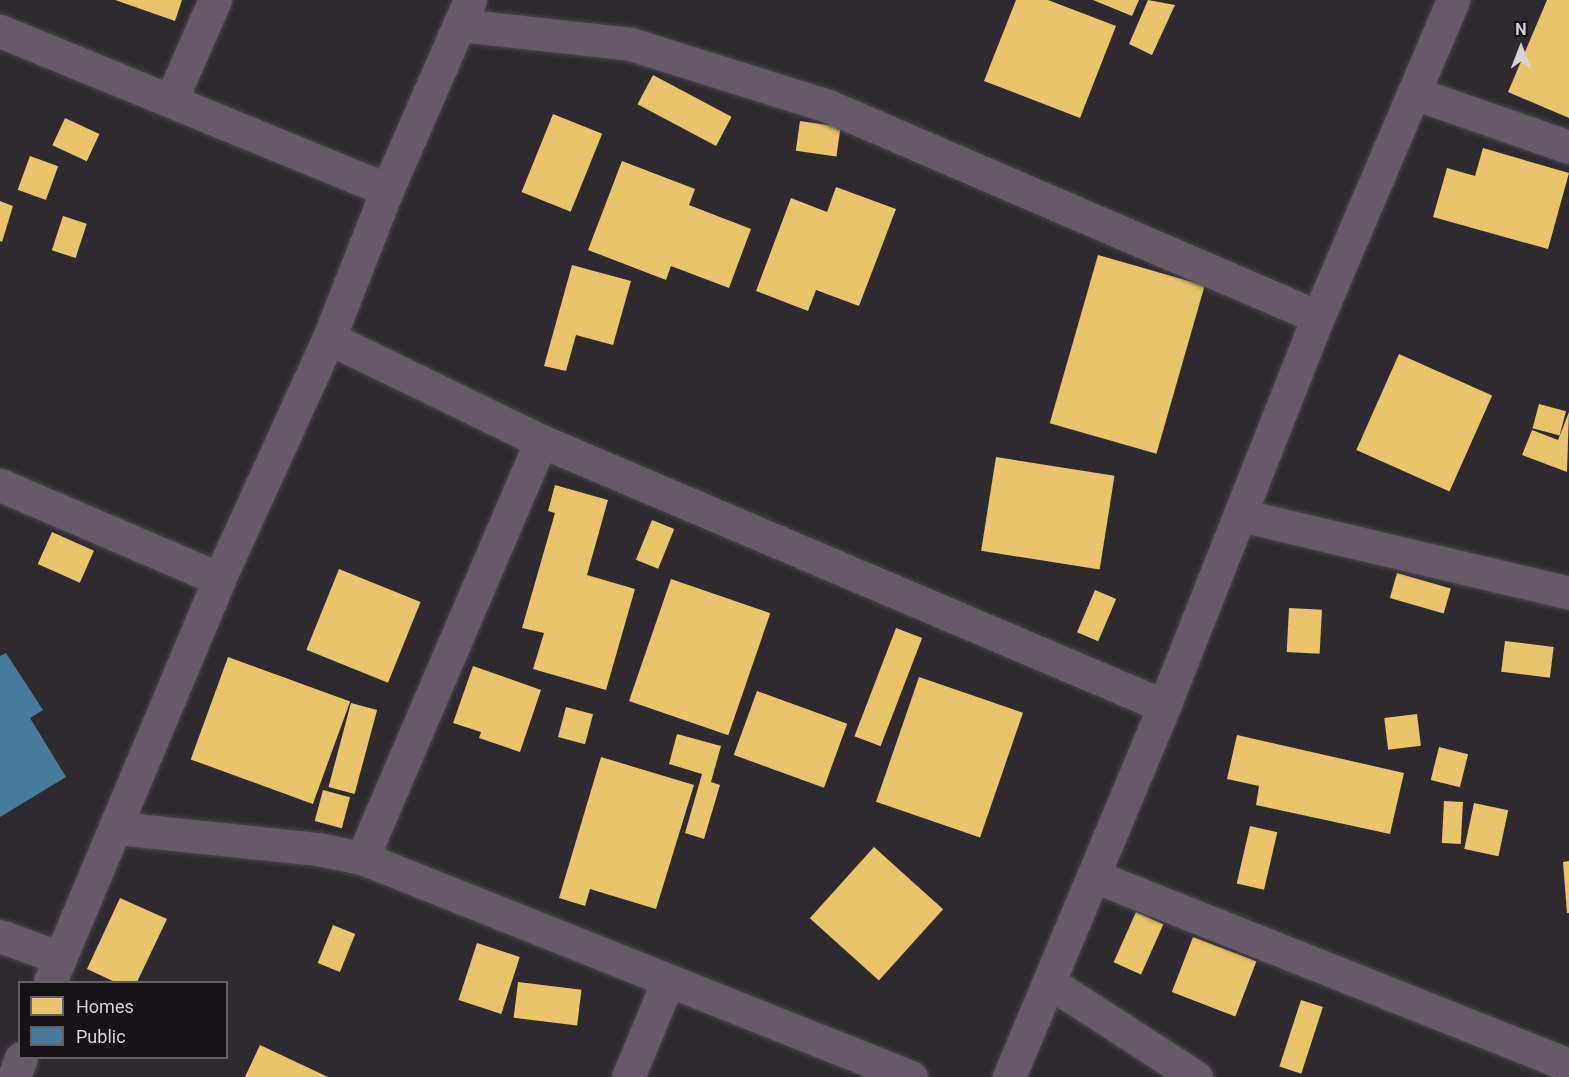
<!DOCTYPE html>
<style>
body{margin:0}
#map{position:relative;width:1569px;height:1077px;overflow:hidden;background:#2f2a30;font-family:Roboto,sans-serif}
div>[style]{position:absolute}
.homes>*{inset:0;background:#e9c46a;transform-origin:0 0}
.public>*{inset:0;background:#457b9d}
.roads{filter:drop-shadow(0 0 2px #49464a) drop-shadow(0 0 2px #49464a)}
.minor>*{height:33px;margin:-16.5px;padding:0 16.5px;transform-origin:16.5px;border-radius:16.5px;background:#665a68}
.tertiary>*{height:33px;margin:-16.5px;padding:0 16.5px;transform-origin:16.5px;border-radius:16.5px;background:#665a68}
span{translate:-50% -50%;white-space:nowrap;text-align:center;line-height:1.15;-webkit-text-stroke:6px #161117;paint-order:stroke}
.legend{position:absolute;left:18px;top:981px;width:210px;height:78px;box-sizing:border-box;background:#161117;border:2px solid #645e65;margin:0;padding:8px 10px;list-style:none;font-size:18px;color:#d9d1da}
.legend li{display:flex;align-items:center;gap:12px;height:30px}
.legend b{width:30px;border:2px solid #645e65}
.north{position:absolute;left:1491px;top:18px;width:60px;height:60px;-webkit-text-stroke:4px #161117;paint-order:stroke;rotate:0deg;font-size:16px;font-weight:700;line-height:24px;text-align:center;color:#d9d1da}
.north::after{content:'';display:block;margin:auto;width:21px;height:27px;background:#d9d1da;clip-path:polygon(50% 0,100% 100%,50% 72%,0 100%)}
</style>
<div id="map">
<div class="homes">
<div style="clip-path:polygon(115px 0,182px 0,175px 21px)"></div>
<div style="clip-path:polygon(1016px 0,1048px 0,1116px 26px,1080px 118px,984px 81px)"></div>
<div style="clip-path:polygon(1093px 0,1139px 0,1132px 16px)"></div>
<div style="clip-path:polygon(1148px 0,1175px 5px,1152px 55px,1129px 44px)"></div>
<div style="clip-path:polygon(1547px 0,1569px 0,1569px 118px,1508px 92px)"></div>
<div style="left:653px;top:75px;width:89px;height:33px;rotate:28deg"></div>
<div style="left:553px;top:114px;width:53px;height:84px;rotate:22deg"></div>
<div style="left:65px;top:118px;width:38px;height:30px;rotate:25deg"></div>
<div style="left:800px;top:121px;width:41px;height:30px;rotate:8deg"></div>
<div style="clip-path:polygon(1483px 148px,1569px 173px,1548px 249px,1433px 217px,1447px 168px,1475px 176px)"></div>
<div style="left:30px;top:156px;width:30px;height:36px;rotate:20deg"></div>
<div style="clip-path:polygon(622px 161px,695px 189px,689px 205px,751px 229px,729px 288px,671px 266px,666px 280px,588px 250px)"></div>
<div style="clip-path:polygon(836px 187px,896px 209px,859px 306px,816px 290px,808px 311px,756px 291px,791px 198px,827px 212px)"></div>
<div style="clip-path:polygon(0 201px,13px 206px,2px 242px,0 241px)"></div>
<div style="left:63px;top:216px;width:25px;height:36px;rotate:18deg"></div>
<div style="left:1098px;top:255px;width:111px;height:175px;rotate:16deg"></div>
<div style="clip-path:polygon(572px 265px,631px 281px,613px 345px,576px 335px,566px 371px,544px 366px)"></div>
<div style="left:1399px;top:354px;width:102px;height:105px;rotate:24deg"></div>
<div style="left:1539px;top:404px;width:28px;height:25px;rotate:15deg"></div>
<div style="clip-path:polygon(1569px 412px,1567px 472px,1522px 455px,1532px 430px,1558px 440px)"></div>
<div style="left:996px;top:457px;width:120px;height:95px;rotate:9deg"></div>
<div style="clip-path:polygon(555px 485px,608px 500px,587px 575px,635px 589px,606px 690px,533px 669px,544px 633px,522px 628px,555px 513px,548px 511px)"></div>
<div style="left:652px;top:520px;width:24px;height:43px;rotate:22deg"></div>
<div style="left:52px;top:532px;width:46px;height:35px;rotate:24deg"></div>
<div style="left:339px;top:569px;width:88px;height:87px;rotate:22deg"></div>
<div style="left:1397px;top:573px;width:56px;height:26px;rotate:16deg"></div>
<div style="left:671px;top:579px;width:105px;height:129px;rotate:19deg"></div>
<div style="left:1095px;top:590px;width:23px;height:46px;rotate:23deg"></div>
<div style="left:1289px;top:608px;width:33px;height:44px;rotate:3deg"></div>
<div style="left:896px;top:628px;width:28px;height:116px;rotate:21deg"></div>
<div style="left:1505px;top:641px;width:49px;height:31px;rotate:7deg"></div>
<div style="left:228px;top:657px;width:130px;height:109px;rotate:20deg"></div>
<div style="clip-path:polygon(473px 666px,541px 690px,520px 752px,479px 738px,481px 732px,453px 723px)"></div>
<div style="left:919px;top:677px;width:110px;height:132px;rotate:19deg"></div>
<div style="left:757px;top:691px;width:96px;height:68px;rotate:20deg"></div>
<div style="left:351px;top:703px;width:27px;height:87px;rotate:15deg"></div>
<div style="left:566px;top:707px;width:28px;height:31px;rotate:15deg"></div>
<div style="left:1417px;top:714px;width:32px;height:33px;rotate:83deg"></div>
<div style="clip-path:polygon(677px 734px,721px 746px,711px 782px,720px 785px,704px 839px,685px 833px,702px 774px,669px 764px)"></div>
<div style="clip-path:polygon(1237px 735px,1404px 773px,1390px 834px,1256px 805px,1259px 786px,1227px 779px)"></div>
<div style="left:1439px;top:747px;width:30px;height:34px;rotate:14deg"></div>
<div style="clip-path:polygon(601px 757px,694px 785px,656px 909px,590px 889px,585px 906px,559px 898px)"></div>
<div style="left:323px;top:790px;width:28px;height:32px;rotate:15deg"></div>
<div style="left:1444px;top:801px;width:19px;height:42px;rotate:3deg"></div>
<div style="left:1474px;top:803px;width:35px;height:47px;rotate:12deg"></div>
<div style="left:1250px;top:826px;width:28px;height:59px;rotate:13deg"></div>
<div style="left:874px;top:847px;width:93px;height:96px;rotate:42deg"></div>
<div style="clip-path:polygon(1569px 861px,1569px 913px,1567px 913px,1563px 862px)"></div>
<div style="clip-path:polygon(120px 898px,167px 919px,137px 982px,115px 982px,87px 969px)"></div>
<div style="left:1136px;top:912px;width:30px;height:55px;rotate:24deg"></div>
<div style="left:333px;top:925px;width:24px;height:41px;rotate:22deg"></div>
<div style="left:1193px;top:937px;width:68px;height:59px;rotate:21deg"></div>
<div style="left:477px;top:943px;width:45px;height:60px;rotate:18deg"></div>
<div style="left:518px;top:982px;width:64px;height:36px;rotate:7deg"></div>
<div style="left:1301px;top:1000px;width:23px;height:70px;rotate:18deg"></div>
<div style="clip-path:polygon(260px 1045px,328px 1077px,245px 1077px)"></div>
</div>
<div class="public">
<div style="clip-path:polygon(6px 653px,43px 710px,30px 718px,66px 777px,0 817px,0 656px)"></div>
</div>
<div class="roads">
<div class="minor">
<div style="left:459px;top:25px;width:172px;rotate:6.3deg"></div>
<div style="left:630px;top:44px;width:207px;rotate:17.4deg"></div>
<div style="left:828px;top:106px;width:533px;rotate:23.3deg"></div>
<div style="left:0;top:31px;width:418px;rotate:22.3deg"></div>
<div style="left:1414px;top:93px;width:164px;rotate:19.2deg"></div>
<div style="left:171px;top:100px;width:109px;rotate:-66.3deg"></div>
<div style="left:329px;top:338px;width:236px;rotate:25.9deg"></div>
<div style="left:541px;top:441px;width:677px;rotate:23.04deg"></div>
<div style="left:541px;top:441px;width:454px;rotate:113.2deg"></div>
<div style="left:362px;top:858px;width:591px;rotate:21.75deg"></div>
<div style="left:0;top:485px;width:238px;rotate:23.2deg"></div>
<div style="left:1240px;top:515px;width:338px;rotate:13.3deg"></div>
<div style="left:117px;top:828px;width:202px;rotate:6deg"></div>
<div style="left:318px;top:849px;width:45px;rotate:11.6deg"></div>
<div style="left:1094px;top:876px;width:511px;rotate:21.7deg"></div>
<div style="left:0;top:936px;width:64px;rotate:20.1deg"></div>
<div style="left:50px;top:982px;width:437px;rotate:-67.2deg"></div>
<div style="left:219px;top:579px;width:265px;rotate:-65.5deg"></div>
<div style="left:329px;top:338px;width:159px;rotate:-68.6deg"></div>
<div style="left:387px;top:190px;width:207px;rotate:-66.4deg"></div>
<div style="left:1049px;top:982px;width:175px;rotate:32.9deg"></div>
<div style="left:14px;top:1077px;width:20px;rotate:-70deg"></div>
<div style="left:628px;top:1077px;width:104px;rotate:-67.4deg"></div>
</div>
<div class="tertiary">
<div style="left:1009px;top:1077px;width:402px;rotate:-67.3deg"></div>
<div style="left:1164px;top:706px;width:418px;rotate:-68.4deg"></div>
<div style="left:1318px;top:317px;width:345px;rotate:-66.9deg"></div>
</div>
</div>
<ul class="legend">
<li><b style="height:16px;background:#e9c46a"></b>Homes</li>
<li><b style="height:16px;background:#457b9d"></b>Public</li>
</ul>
<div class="north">N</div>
</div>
